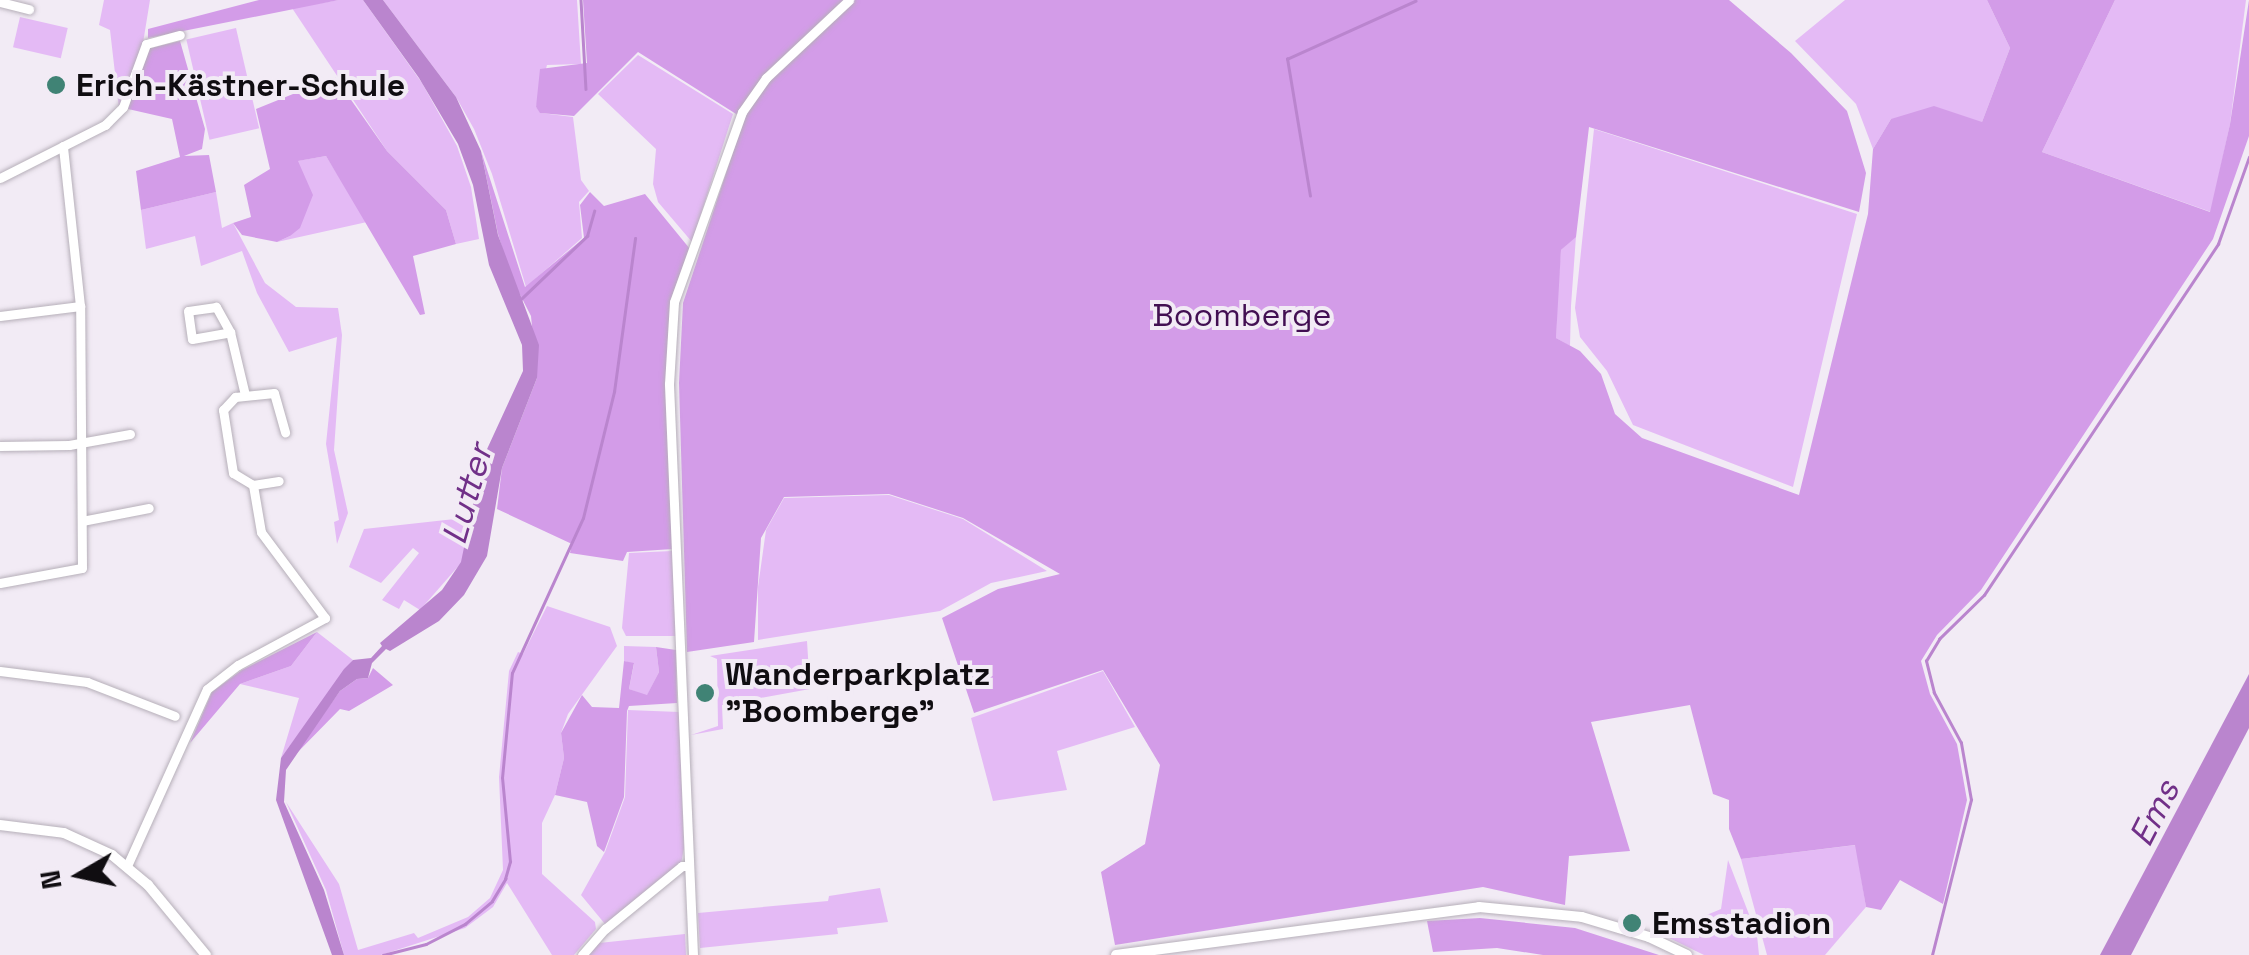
<!DOCTYPE html>
<meta charset="utf-8">
<style>
body{margin:0}
#map{position:relative;width:2249px;height:955px;overflow:hidden;background:#f2ebf5;font-family:"Space Grotesk",sans-serif}
div>[style]{position:absolute}
.green>*{inset:0;background:#e4baf5;transform-origin:0 0}
.forest>*{inset:0;background:#d39ce8}
.water>*{inset:0;background:#ba85ce}
.stream>*{height:2.5px;margin:-1.25px;padding:0 1.25px;transform-origin:1.25px;border-radius:1.25px;background:#ba85ce}
.roads{filter:drop-shadow(0 0 2px #b6afb9) drop-shadow(0 0 2px #b6afb9)}
.minor>*{height:9px;margin:-4.5px;padding:0 4.5px;transform-origin:4.5px;border-radius:4.5px;background:#fff}
.tertiary>*{height:10px;margin:-5px;padding:0 5px;transform-origin:5px;border-radius:5px;background:#fff}
.dots>*{width:28px;height:28px;translate:-50% -50%;box-sizing:border-box;border:5px solid #f2ebf5;border-radius:50%}
span{translate:-50% -50%;white-space:nowrap;text-align:center;line-height:1.15;-webkit-text-stroke:8px #f2ebf5;paint-order:stroke}
.poi-label{font-size:32px;color:#100d11;font-weight:700}
.left{translate:0 -50%;text-align:left}
.park-label{font-size:32px;color:#420f52}
.water-label{font-size:35px;color:#713088;font-style:italic}
.north{position:absolute;left:30px;top:825px;width:100px;height:100px;-webkit-text-stroke:8px #f2ebf5;paint-order:stroke;rotate:261deg;font-size:28px;font-weight:700;line-height:40px;text-align:center;color:#100d11}
.north::after{content:'';display:block;margin:auto;width:35px;height:45px;background:#100d11;clip-path:polygon(50% 0,100% 100%,50% 72%,0 100%)}
</style>
<div id="map">
<div class="green">
<div style="clip-path:polygon(104px 0,150px 0,143px 43px,119px 108px,110px 30px,99px 25px)"></div>
<div style="clip-path:polygon(339px 0,363px 0,422px 83px,457px 146px,471px 187px,479px 239px,456px 244px,446px 210px,387px 151px,292px 8px)"></div>
<div style="clip-path:polygon(383px 0,577px 0,581px 64px,547px 65px,536px 107px,541px 113px,573px 117px,581px 180px,589px 191px,579px 202px,582px 238px,526px 287px,492px 174px,474px 129px,456px 97px)"></div>
<div style="clip-path:polygon(1845px 0,1987px 0,2010px 48px,1982px 122px,1891px 119px,1873px 149px,1856px 104px,1795px 41px)"></div>
<div style="clip-path:polygon(2115px 0,2246px 0,2230px 124px,2211px 212px,2042px 152px)"></div>
<div style="left:20px;top:17px;width:49px;height:31px;rotate:13deg"></div>
<div style="left:236px;top:28px;width:103px;height:51px;rotate:77deg"></div>
<div style="clip-path:polygon(638px 55px,733px 114px,692px 242px,658px 202px,653px 184px,656px 149px,598px 94px)"></div>
<div style="clip-path:polygon(1594px 129px,1857px 214px,1793px 487px,1633px 425px,1607px 371px,1580px 337px,1575px 308px)"></div>
<div style="clip-path:polygon(326px 156px,367px 222px,277px 242px,290px 236px,297px 161px)"></div>
<div style="clip-path:polygon(216px 192px,222px 228px,233px 223px,265px 283px,296px 307px,338px 308px,342px 335px,334px 450px,348px 513px,337px 544px,334px 522px,339px 520px,326px 444px,337px 337px,289px 352px,257px 293px,242px 251px,201px 266px,195px 236px,146px 249px,141px 210px)"></div>
<div style="clip-path:polygon(1576px 236px,1571px 306px,1570px 346px,1556px 338px,1557px 296px,1561px 250px)"></div>
<div style="clip-path:polygon(889px 495px,963px 519px,1047px 571px,991px 583px,940px 611px,758px 640px,758px 587px,766px 530px,784px 498px)"></div>
<div style="clip-path:polygon(473px 517px,462px 562px,420px 610px,404px 600px,399px 609px,382px 600px,419px 553px,413px 548px,381px 583px,349px 567px,364px 529px)"></div>
<div style="clip-path:polygon(672px 551px,677px 636px,626px 636px,622px 628px,629px 553px)"></div>
<div style="clip-path:polygon(547px 606px,610px 627px,617px 646px,568px 714px,561px 733px,564px 758px,555px 795px,542px 823px,542px 874px,595px 922px,596px 929px,574px 955px,552px 955px,507px 883px,493px 907px,465px 928px,381px 955px,344px 955px,326px 890px,286px 802px,339px 884px,358px 950px,414px 933px,418px 938px,468px 917px,490px 898px,503px 870px,499px 777px,509px 671px,518px 652px,523px 654px)"></div>
<div style="clip-path:polygon(317px 632px,353px 660px,281px 758px,299px 698px,240px 684px,291px 666px)"></div>
<div style="clip-path:polygon(807px 641px,810px 689px,722px 705px,723px 729px,691px 735px,718px 726px,717px 659px,710px 656px)"></div>
<div style="clip-path:polygon(624px 646px,656px 647px,659px 672px,647px 696px,629px 689px,634px 664px,624px 661px)"></div>
<div style="clip-path:polygon(1103px 671px,1135px 727px,1057px 751px,1067px 790px,993px 801px,971px 718px)"></div>
<div style="clip-path:polygon(628px 710px,679px 712px,684px 848px,681px 864px,605px 924px,581px 895px,605px 852px,625px 797px)"></div>
<div style="clip-path:polygon(1856px 845px,1866px 907px,1825px 955px,1767px 955px,1741px 859px)"></div>
<div style="clip-path:polygon(1728px 860px,1757px 935px,1759px 955px,1704px 955px,1661px 934px,1721px 909px)"></div>
<div style="clip-path:polygon(880px 888px,888px 922px,837px 928px,838px 934px,700px 948px,698px 913px,828px 901px,829px 896px)"></div>
<div style="clip-path:polygon(685px 934px,686px 955px,589px 955px,599px 943px)"></div>
</div>
<div class="forest">
<div style="clip-path:polygon(259px 0,339px 0,148px 38px,148px 29px)"></div>
<div style="clip-path:polygon(583px 0,1729px 0,1791px 53px,1847px 111px,1866px 173px,1859px 212px,1589px 127px,1576px 237px,1561px 250px,1556px 338px,1580px 351px,1601px 374px,1615px 414px,1642px 438px,1799px 495px,1868px 214px,1873px 149px,1891px 119px,1934px 106px,1982px 122px,2010px 48px,1987px 0,2115px 0,2042px 152px,2210px 212px,2230px 124px,2249px 0,2249px 136px,2213px 239px,1981px 590px,1937px 635px,1921px 661px,1930px 694px,1957px 744px,1967px 800px,1943px 904px,1900px 880px,1881px 910px,1866px 907px,1855px 845px,1741px 859px,1729px 829px,1729px 800px,1713px 794px,1690px 705px,1591px 722px,1630px 851px,1569px 856px,1565px 905px,1483px 887px,1115px 945px,1101px 872px,1145px 844px,1160px 765px,1103px 670px,974px 713px,942px 618px,998px 589px,1060px 574px,963px 518px,889px 494px,784px 497px,761px 538px,754px 642px,687px 652px,679px 383px,683px 303px,744px 119px,638px 52px,574px 116px,540px 113px,536px 107px,540px 69px,587px 63px)"></div>
<div style="clip-path:polygon(180px 41px,205px 129px,202px 149px,184px 156px,209px 155px,216px 192px,141px 210px,136px 171px,180px 157px,172px 119px,128px 109px,147px 49px)"></div>
<div style="clip-path:polygon(335px 77px,387px 151px,446px 210px,456px 244px,413px 256px,425px 314px,420px 315px,326px 156px,298px 161px,313px 195px,300px 228px,290px 236px,277px 242px,242px 235px,233px 223px,251px 217px,244px 185px,270px 169px,256px 109px)"></div>
<div style="clip-path:polygon(481px 151px,525px 287px,584px 238px,580px 205px,590px 192px,604px 206px,645px 194px,690px 249px,670px 301px,673px 549px,627px 552px,623px 561px,570px 553px,572px 544px,497px 509px,502px 468px,537px 378px,531px 316px,511px 277px,498px 234px)"></div>
<div style="clip-path:polygon(317px 632px,291px 666px,240px 684px,190px 743px,212px 692px,242px 670px)"></div>
<div style="clip-path:polygon(656px 647px,676px 650px,677px 703px,629px 706px,627px 711px,624px 797px,604px 852px,597px 846px,587px 802px,555px 795px,564px 758px,561px 733px,582px 695px,592px 707px,619px 708px,624px 661px,634px 663px,629px 689px,647px 695px,659px 672px)"></div>
<div style="clip-path:polygon(373px 668px,393px 685px,349px 711px,340px 709px,291px 759px,340px 691px,357px 679px,368px 678px)"></div>
<div style="clip-path:polygon(1480px 918px,1575px 928px,1659px 955px,1543px 955px,1497px 948px,1433px 952px,1427px 921px)"></div>
</div>
<div class="water">
<div style="clip-path:polygon(363px 0,383px 0,456px 97px,481px 151px,498px 235px,539px 345px,537px 378px,502px 468px,487px 556px,464px 595px,439px 621px,390px 651px,386px 649px,372px 663px,368px 678px,357px 679px,340px 691px,286px 770px,284px 802px,324px 890px,344px 955px,332px 955px,276px 800px,281px 758px,344px 669px,353px 660px,371px 658px,382px 646px,380px 643px,442px 590px,461px 562px,482px 460px,523px 371px,522px 345px,489px 265px,473px 185px,458px 144px,419px 78px)"></div>
<div style="clip-path:polygon(2249px 674px,2249px 728px,2131px 955px,2100px 955px)"></div>
</div>
<div class="stream">
<div style="left:581px;top:0;width:89px;rotate:86.8deg"></div>
<div style="left:1310px;top:196px;width:139px;rotate:-99.5deg"></div>
<div style="left:1287px;top:59px;width:141px;rotate:-24.4deg"></div>
<div style="left:520px;top:300px;width:93px;rotate:-43.7deg"></div>
<div style="left:587px;top:236px;width:26px;rotate:-74deg"></div>
<div style="left:383px;top:955px;width:44px;rotate:-14.3deg"></div>
<div style="left:426px;top:944px;width:44px;rotate:-27.1deg"></div>
<div style="left:465px;top:924px;width:35px;rotate:-40deg"></div>
<div style="left:492px;top:901px;width:26px;rotate:-59deg"></div>
<div style="left:505px;top:879px;width:18px;rotate:-74deg"></div>
<div style="left:510px;top:862px;width:84px;rotate:-95.4deg"></div>
<div style="left:502px;top:778px;width:105px;rotate:-84.6deg"></div>
<div style="left:512px;top:673px;width:170px;rotate:-65.4deg"></div>
<div style="left:583px;top:518px;width:130px;rotate:-76.2deg"></div>
<div style="left:614px;top:392px;width:155px;rotate:-82.2deg"></div>
<div style="left:1932px;top:955px;width:160px;rotate:-75.9deg"></div>
<div style="left:1971px;top:800px;width:58px;rotate:-100deg"></div>
<div style="left:1961px;top:743px;width:57px;rotate:-118.4deg"></div>
<div style="left:1934px;top:693px;width:33px;rotate:-104deg"></div>
<div style="left:1926px;top:661px;width:26px;rotate:-59deg"></div>
<div style="left:1939px;top:639px;width:63px;rotate:-44.4deg"></div>
<div style="left:1984px;top:595px;width:422px;rotate:-56.3deg"></div>
<div style="left:2218px;top:244px;width:92px;rotate:-70.4deg"></div>
</div>
<div class="roads">
<div class="minor">
<div style="left:0;top:2px;width:30px;rotate:14deg"></div>
<div style="left:0;top:178px;width:118px;rotate:-26.8deg"></div>
<div style="left:105px;top:125px;width:25px;rotate:-45deg"></div>
<div style="left:123px;top:107px;width:67px;rotate:-69.9deg"></div>
<div style="left:146px;top:44px;width:35px;rotate:-15deg"></div>
<div style="left:0;top:316px;width:81px;rotate:-7.1deg"></div>
<div style="left:230px;top:332px;width:29px;rotate:-119deg"></div>
<div style="left:216px;top:307px;width:28px;rotate:172deg"></div>
<div style="left:188px;top:311px;width:28px;rotate:82deg"></div>
<div style="left:192px;top:339px;width:39px;rotate:-10deg"></div>
<div style="left:230px;top:332px;width:65px;rotate:76.6deg"></div>
<div style="left:0;top:446px;width:69px;rotate:-0.8deg"></div>
<div style="left:69px;top:445px;width:62px;rotate:-10.2deg"></div>
<div style="left:253px;top:485px;width:26px;rotate:-9deg"></div>
<div style="left:82px;top:521px;width:68px;rotate:-11deg"></div>
<div style="left:0;top:583px;width:83px;rotate:-10.4deg"></div>
<div style="left:82px;top:568px;width:262px;rotate:-90.4deg"></div>
<div style="left:80px;top:306px;width:161px;rotate:-96.1deg"></div>
<div style="left:0;top:671px;width:88px;rotate:7.2deg"></div>
<div style="left:87px;top:682px;width:94px;rotate:21.1deg"></div>
<div style="left:127px;top:866px;width:194px;rotate:-65.7deg"></div>
<div style="left:207px;top:689px;width:39px;rotate:-38deg"></div>
<div style="left:238px;top:665px;width:99px;rotate:-28.4deg"></div>
<div style="left:325px;top:618px;width:107px;rotate:-126.7deg"></div>
<div style="left:261px;top:532px;width:48px;rotate:-99.7deg"></div>
<div style="left:253px;top:485px;width:23px;rotate:-149deg"></div>
<div style="left:233px;top:473px;width:64px;rotate:-99deg"></div>
<div style="left:223px;top:410px;width:18px;rotate:-47deg"></div>
<div style="left:235px;top:397px;width:39px;rotate:-6deg"></div>
<div style="left:274px;top:393px;width:41px;rotate:74.2deg"></div>
<div style="left:582px;top:955px;width:35px;rotate:-49deg"></div>
<div style="left:605px;top:929px;width:99px;rotate:-39.3deg"></div>
<div style="left:682px;top:866px;width:7px"></div>
<div style="left:693px;top:955px;width:572px;rotate:-92.41deg"></div>
<div style="left:669px;top:384px;width:82px;rotate:-86.5deg"></div>
<div style="left:674px;top:302px;width:202px;rotate:-70.3deg"></div>
<div style="left:742px;top:112px;width:42px;rotate:-54.8deg"></div>
<div style="left:766px;top:78px;width:114px;rotate:-43.2deg"></div>
</div>
<div class="tertiary">
<div style="left:0;top:825px;width:64px;rotate:7.1deg"></div>
<div style="left:64px;top:833px;width:53px;rotate:24.6deg"></div>
<div style="left:112px;top:855px;width:47px;rotate:39.8deg"></div>
<div style="left:148px;top:885px;width:91px;rotate:50.4deg"></div>
<div style="left:1116px;top:955px;width:366px;rotate:-7.5deg"></div>
<div style="left:1479px;top:907px;width:103px;rotate:5.5deg"></div>
<div style="left:1582px;top:917px;width:70px;rotate:16.6deg"></div>
<div style="left:1649px;top:937px;width:42px;rotate:25.3deg"></div>
</div>
</div>
<div class="dots">
<div style="left:56px;top:85px;background:#408375"></div>
<div style="left:705px;top:693px;background:#408375"></div>
<div style="left:1632px;top:923px;background:#408375"></div>
</div>
<div class="poi-label">
<span class="left" style="left:76px;top:85px">Erich-Kästner-Schule</span>
<span class="left" style="left:725px;top:693px">Wanderparkplatz<br>"Boomberge"</span>
<span class="left" style="left:1652px;top:923px">Emsstadion</span>
</div>
<div class="park-label">
<span style="left:1242px;top:315px">Boomberge</span>
</div>
<div class="water-label">
<span style="left:467px;top:494px;rotate:-74deg">Lutter</span>
<span style="left:2154px;top:813px;rotate:-63deg">Ems</span>
</div>
<div class="north">N</div>
</div>
